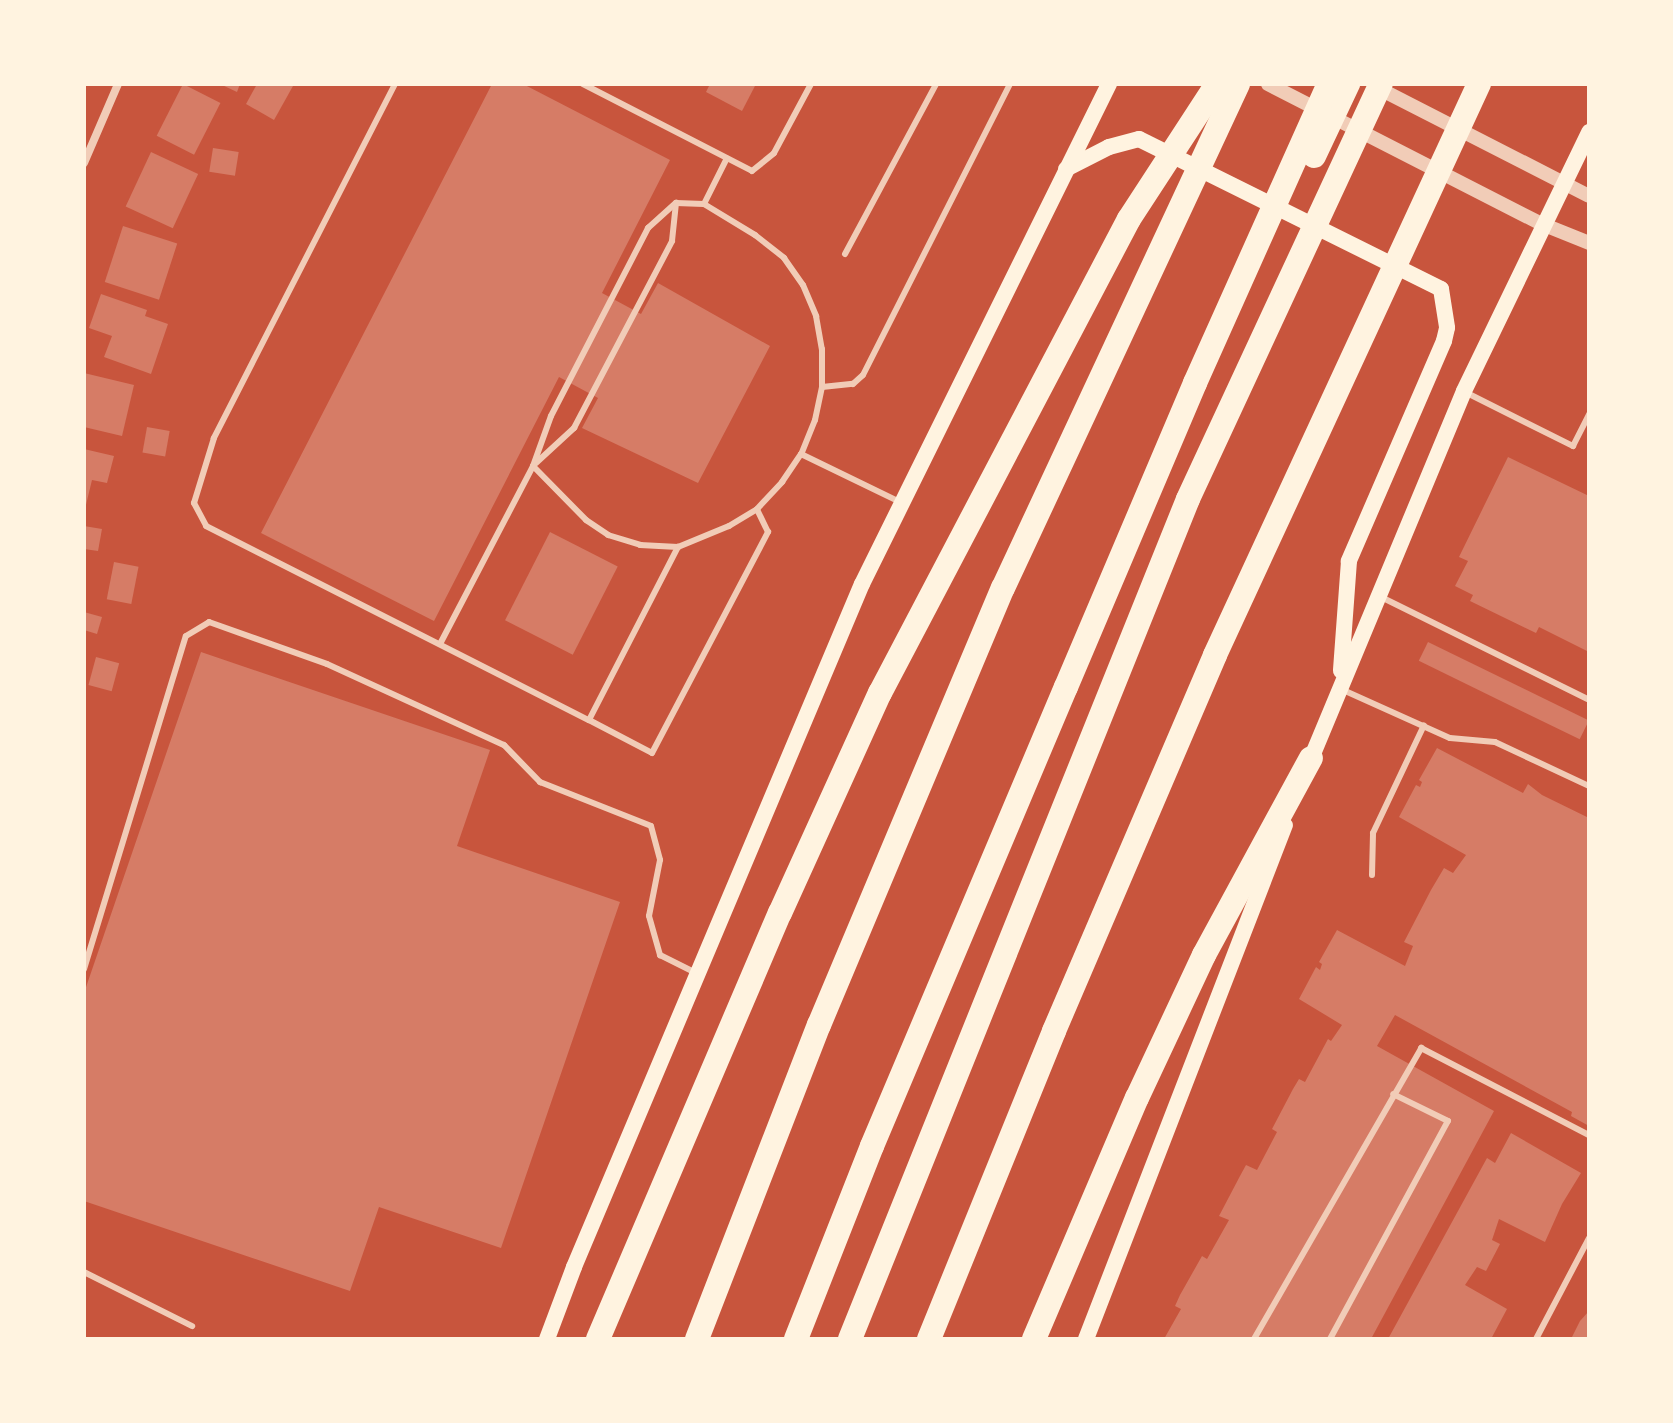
<!DOCTYPE html>
<style>
body{margin:0}
#map{position:relative;width:1673px;height:1423px;overflow:hidden;background:#c8553d;font-family:"Asap Condensed",sans-serif}
div>[style]{position:absolute}
.building>*{inset:0;background:#d67c66;transform-origin:0 0}
.service>*{height:6px;margin:-3px;padding:0 3px;transform-origin:3px;border-radius:3px;background:#f1ccb7}
.minor>*{height:8px;margin:-4px;padding:0 4px;transform-origin:4px;border-radius:4px;background:#f1ccb7}
.tertiary>*{height:14px;margin:-7px;padding:0 7px;transform-origin:7px;border-radius:7px;background:#f1ccb7}
.secondary>*{height:16px;margin:-8px;padding:0 8px;transform-origin:8px;border-radius:8px;background:#fff3e0}
.motorway>*{height:24px;margin:-12px;padding:0 12px;transform-origin:12px;border-radius:12px;background:#fff3e0}
span{translate:-50% -50%;white-space:nowrap;text-align:center;line-height:1.15;-webkit-text-stroke:6px #fff3e0;paint-order:stroke}
.frame{position:absolute;inset:0;border:86px solid #fff3e0;pointer-events:none}
</style>
<div id="map">
<div class="building">
<div style="left:183px;top:84px;width:42px;height:58px;rotate:27deg"></div>
<div style="clip-path:polygon(220px 84px,240px 84px,237px 92px)"></div>
<div style="clip-path:polygon(257px 84px,293px 86px,274px 120px,246px 104px)"></div>
<div style="clip-path:polygon(492px 84px,523px 84px,670px 160px,602px 293px,641px 314px,658px 283px,770px 346px,698px 483px,582px 428px,598px 398px,559px 377px,434px 621px,261px 533px)"></div>
<div style="clip-path:polygon(710px 84px,756px 84px,742px 111px,706px 92px)"></div>
<div style="left:213px;top:148px;width:26px;height:24px;rotate:9deg"></div>
<div style="left:151px;top:152px;width:52px;height:60px;rotate:25deg"></div>
<div style="left:123px;top:226px;width:57px;height:59px;rotate:18deg"></div>
<div style="clip-path:polygon(101px 294px,147px 310px,145px 316px,168px 324px,151px 374px,104px 357px,112px 336px,89px 328px)"></div>
<div style="clip-path:polygon(84px 373px,134px 385px,122px 436px,84px 427px)"></div>
<div style="left:147px;top:427px;width:23px;height:26px;rotate:10deg"></div>
<div style="clip-path:polygon(84px 449px,114px 456px,107px 483px,92px 480px,85px 509px)"></div>
<div style="clip-path:polygon(1508px 457px,1589px 496px,1589px 652px,1539px 627px,1536px 633px,1470px 601px,1473px 595px,1455px 586px,1468px 561px,1459px 557px)"></div>
<div style="clip-path:polygon(84px 526px,102px 529px,98px 551px,84px 549px)"></div>
<div style="left:550px;top:532px;width:76px;height:99px;rotate:27deg"></div>
<div style="left:114px;top:562px;width:25px;height:38px;rotate:11deg"></div>
<div style="clip-path:polygon(84px 612px,102px 617px,97px 634px,84px 630px)"></div>
<div style="left:1428px;top:642px;width:179px;height:21px;rotate:26deg"></div>
<div style="clip-path:polygon(201px 652px,490px 750px,457px 846px,620px 902px,501px 1248px,379px 1207px,350px 1291px,84px 1201px,84px 993px)"></div>
<div style="left:96px;top:657px;width:24px;height:29px;rotate:15deg"></div>
<div style="clip-path:polygon(1437px 748px,1523px 793px,1528px 784px,1542px 795px,1589px 818px,1589px 1126px,1571px 1116px,1572px 1112px,1395px 1015px,1377px 1046px,1494px 1111px,1371px 1339px,1164px 1339px,1181px 1309px,1175px 1306px,1180px 1295px,1202px 1256px,1207px 1259px,1229px 1220px,1219px 1216px,1240px 1176px,1246px 1165px,1257px 1170px,1277px 1132px,1272px 1129px,1293px 1089px,1299px 1079px,1305px 1082px,1328px 1039px,1331px 1041px,1342px 1025px,1299px 999px,1316px 967px,1320px 970px,1322px 964px,1319px 962px,1337px 930px,1405px 966px,1413px 946px,1404px 942px,1431px 890px,1444px 868px,1453px 873px,1466px 855px,1399px 817px,1416px 785px,1420px 787px,1422px 782px,1419px 780px)"></div>
<div style="clip-path:polygon(1511px 1133px,1581px 1173px,1562px 1204px,1545px 1242px,1499px 1219px,1492px 1240px,1500px 1244px,1486px 1271px,1477px 1267px,1465px 1285px,1507px 1309px,1491px 1339px,1388px 1339px,1487px 1158px,1495px 1163px)"></div>
<div style="clip-path:polygon(1589px 1311px,1589px 1339px,1571px 1339px,1580px 1321px)"></div>
</div>
<div class="service">
<div style="left:395px;top:84px;width:398px;rotate:117.1deg"></div>
<div style="left:214px;top:438px;width:68px;rotate:107.1deg"></div>
<div style="left:194px;top:503px;width:26px;rotate:62deg"></div>
<div style="left:206px;top:526px;width:429px;rotate:26.9deg"></div>
<div style="left:589px;top:720px;width:195px;rotate:-62.8deg"></div>
<div style="left:583px;top:84px;width:190px;rotate:27.2deg"></div>
<div style="left:752px;top:171px;width:28px;rotate:-39deg"></div>
<div style="left:774px;top:153px;width:78px;rotate:-61.8deg"></div>
<div style="left:704px;top:204px;width:51px;rotate:-63.4deg"></div>
<div style="left:845px;top:254px;width:193px;rotate:-61.8deg"></div>
<div style="left:822px;top:387px;width:31px;rotate:-6deg"></div>
<div style="left:853px;top:384px;width:13px;rotate:-42deg"></div>
<div style="left:863px;top:375px;width:326px;rotate:-63.2deg"></div>
<div style="left:1465px;top:392px;width:121px;rotate:26.6deg"></div>
<div style="left:1573px;top:446px;width:36px;rotate:-63deg"></div>
<div style="left:536px;top:463px;width:52px;rotate:-42.6deg"></div>
<div style="left:574px;top:428px;width:211px;rotate:-62.3deg"></div>
<div style="left:672px;top:241px;width:38px;rotate:-84deg"></div>
<div style="left:533px;top:466px;width:53px;rotate:-70.2deg"></div>
<div style="left:551px;top:416px;width:212px;rotate:-62.7deg"></div>
<div style="left:648px;top:228px;width:38px;rotate:-42deg"></div>
<div style="left:676px;top:203px;width:28px;rotate:2deg"></div>
<div style="left:704px;top:204px;width:60px;rotate:31.3deg"></div>
<div style="left:755px;top:235px;width:37px;rotate:38deg"></div>
<div style="left:784px;top:258px;width:33px;rotate:55deg"></div>
<div style="left:803px;top:285px;width:34px;rotate:67deg"></div>
<div style="left:816px;top:316px;width:34px;rotate:80deg"></div>
<div style="left:822px;top:349px;width:38px;rotate:90deg"></div>
<div style="left:822px;top:387px;width:34px;rotate:102deg"></div>
<div style="left:815px;top:420px;width:37px;rotate:112deg"></div>
<div style="left:1381px;top:597px;width:232px;rotate:26.3deg"></div>
<div style="left:440px;top:644px;width:201px;rotate:-62.4deg"></div>
<div style="left:533px;top:466px;width:76px;rotate:45.5deg"></div>
<div style="left:586px;top:520px;width:27px;rotate:34deg"></div>
<div style="left:608px;top:535px;width:34px;rotate:17deg"></div>
<div style="left:640px;top:545px;width:38px;rotate:3deg"></div>
<div style="left:678px;top:547px;width:55px;rotate:-22.4deg"></div>
<div style="left:729px;top:526px;width:33px;rotate:-31deg"></div>
<div style="left:757px;top:509px;width:37px;rotate:-47deg"></div>
<div style="left:782px;top:482px;width:34px;rotate:-56deg"></div>
<div style="left:801px;top:454px;width:112px;rotate:25.9deg"></div>
<div style="left:1343px;top:690px;width:117px;rotate:24.2deg"></div>
<div style="left:1450px;top:738px;width:45px;rotate:5.1deg"></div>
<div style="left:1495px;top:742px;width:104px;rotate:25.1deg"></div>
<div style="left:589px;top:720px;width:71px;rotate:27.6deg"></div>
<div style="left:652px;top:753px;width:250px;rotate:-62.3deg"></div>
<div style="left:768px;top:532px;width:25px;rotate:-116deg"></div>
<div style="left:1372px;top:875px;width:42px;rotate:-88.6deg"></div>
<div style="left:1373px;top:833px;width:119px;rotate:-64.7deg"></div>
<div style="left:84px;top:969px;width:348px;rotate:-73deg"></div>
<div style="left:186px;top:636px;width:27px;rotate:-31deg"></div>
<div style="left:209px;top:622px;width:125px;rotate:19.6deg"></div>
<div style="left:327px;top:664px;width:195px;rotate:24.6deg"></div>
<div style="left:504px;top:745px;width:52px;rotate:45.8deg"></div>
<div style="left:540px;top:782px;width:119px;rotate:21.6deg"></div>
<div style="left:651px;top:826px;width:35px;rotate:75deg"></div>
<div style="left:660px;top:860px;width:57px;rotate:101.1deg"></div>
<div style="left:649px;top:916px;width:41px;rotate:74.2deg"></div>
<div style="left:660px;top:955px;width:42px;rotate:26.6deg"></div>
<div style="left:84px;top:1272px;width:121px;rotate:26.6deg"></div>
<div style="left:1254px;top:1339px;width:336px;rotate:-60.1deg"></div>
<div style="left:1421px;top:1048px;width:189px;rotate:27.4deg"></div>
<div style="left:1330px;top:1339px;width:248px;rotate:-61.6deg"></div>
<div style="left:1448px;top:1121px;width:61px;rotate:-153.9deg"></div>
<div style="left:1536px;top:1339px;width:114px;rotate:-62.3deg"></div>
</div>
<div class="minor">
<div style="left:84px;top:163px;width:86px;rotate:-66.7deg"></div>
</div>
<div class="tertiary">
<div style="left:1268px;top:84px;width:308px;rotate:27.1deg"></div>
<div style="left:1542px;top:224px;width:51px;rotate:22deg"></div>
<div style="left:1376px;top:87px;width:239px;rotate:27.1deg"></div>
</div>
<div class="secondary">
<div style="left:1066px;top:169px;width:48px;rotate:-27.1deg"></div>
<div style="left:1109px;top:147px;width:31px;rotate:-15deg"></div>
<div style="left:1139px;top:139px;width:337px;rotate:26.4deg"></div>
<div style="left:1441px;top:289px;width:39px;rotate:81deg"></div>
<div style="left:1447px;top:328px;width:13px;rotate:103deg"></div>
<div style="left:1444px;top:341px;width:240px;rotate:113.4deg"></div>
<div style="left:1349px;top:561px;width:110px;rotate:94.2deg"></div>
<div style="left:1308px;top:766px;width:406px;rotate:-67.4deg"></div>
<div style="left:1464px;top:391px;width:288px;rotate:-64.2deg"></div>
<div style="left:547px;top:1339px;width:77px;rotate:-69.4deg"></div>
<div style="left:574px;top:1267px;width:741px;rotate:-67.14deg"></div>
<div style="left:862px;top:584px;width:558px;rotate:-63.71deg"></div>
<div style="left:1086px;top:1339px;width:551px;rotate:-68.84deg"></div>
</div>
<div class="motorway">
<div style="left:1314px;top:156px;width:80px;rotate:-64.7deg"></div>
<div style="left:598px;top:1339px;width:463px;rotate:-66.9deg"></div>
<div style="left:780px;top:913px;width:242px;rotate:-65.6deg"></div>
<div style="left:880px;top:693px;width:535px;rotate:-62.29deg"></div>
<div style="left:1129px;top:219px;width:161px;rotate:-56.9deg"></div>
<div style="left:697px;top:1339px;width:337px;rotate:-68.8deg"></div>
<div style="left:819px;top:1025px;width:474px;rotate:-67.2deg"></div>
<div style="left:1003px;top:588px;width:556px;rotate:-65deg"></div>
<div style="left:796px;top:1339px;width:207px;rotate:-68.5deg"></div>
<div style="left:872px;top:1146px;width:498px;rotate:-67.1deg"></div>
<div style="left:1066px;top:687px;width:330px;rotate:-67deg"></div>
<div style="left:1195px;top:383px;width:328px;rotate:-65.9deg"></div>
<div style="left:850px;top:1339px;width:905px;rotate:-68.08deg"></div>
<div style="left:1188px;top:499px;width:458px;rotate:-65.1deg"></div>
<div style="left:929px;top:1339px;width:332px;rotate:-67.9deg"></div>
<div style="left:1054px;top:1031px;width:409px;rotate:-66.8deg"></div>
<div style="left:1215px;top:655px;width:629px;rotate:-65.19deg"></div>
<div style="left:1034px;top:1339px;width:262px;rotate:-66.9deg"></div>
<div style="left:1137px;top:1098px;width:158px;rotate:-64.9deg"></div>
<div style="left:1204px;top:955px;width:224px;rotate:-61.5deg"></div>
</div>
<div class="frame"></div>
</div>
